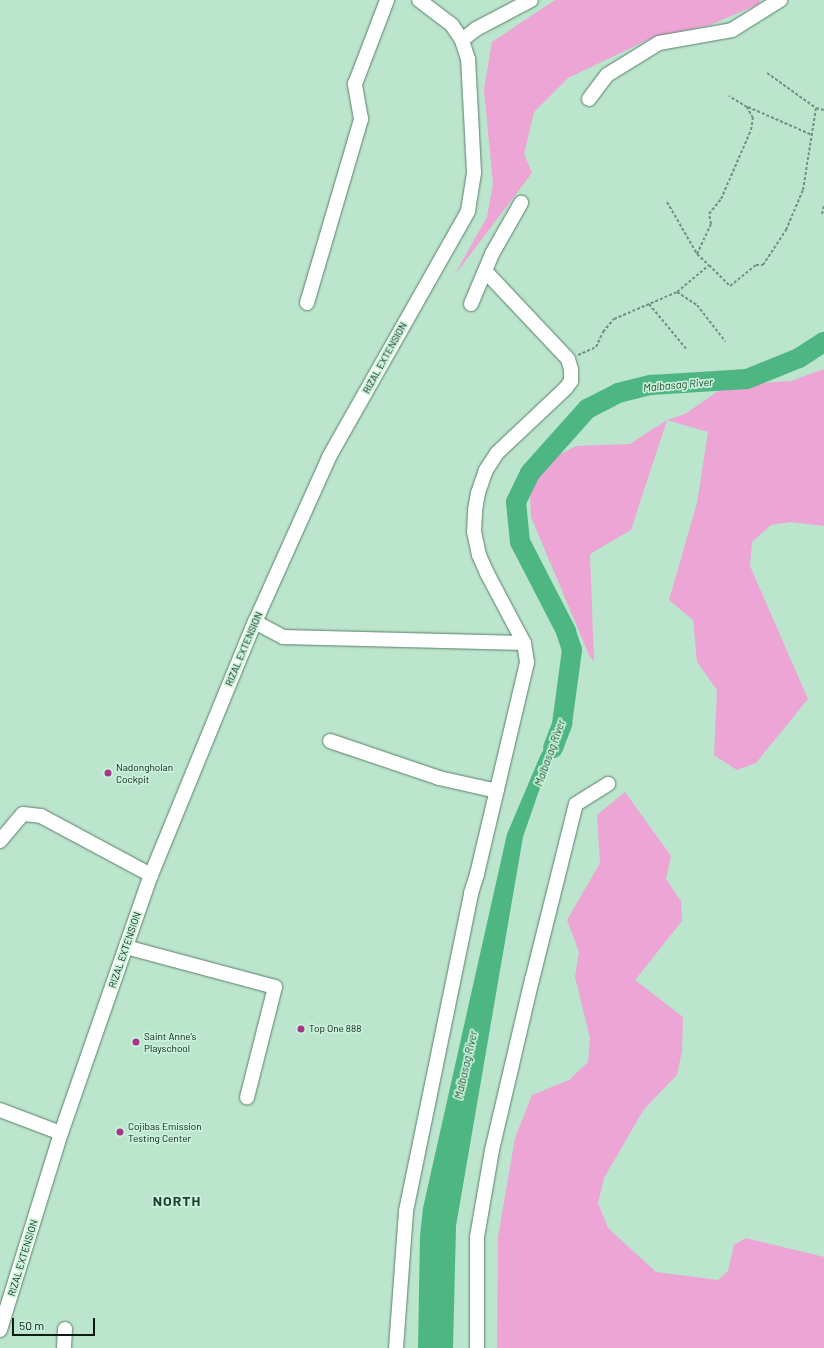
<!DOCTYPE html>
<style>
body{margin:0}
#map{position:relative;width:824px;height:1348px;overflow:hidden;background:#bbe5cc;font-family:Barlow,sans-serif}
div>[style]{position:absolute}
.green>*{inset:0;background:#eda5d6}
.water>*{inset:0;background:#4db682}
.river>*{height:20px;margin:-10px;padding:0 10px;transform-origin:10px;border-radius:10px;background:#4db682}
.path>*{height:2px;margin-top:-1px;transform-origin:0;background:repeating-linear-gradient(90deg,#73927f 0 3px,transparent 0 5px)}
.roads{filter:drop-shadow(0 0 1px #5a806a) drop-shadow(0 0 1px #5a806a)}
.minor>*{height:14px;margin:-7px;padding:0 7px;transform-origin:7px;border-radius:7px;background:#fff}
.dots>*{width:11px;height:11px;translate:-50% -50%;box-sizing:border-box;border:2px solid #c8f2d9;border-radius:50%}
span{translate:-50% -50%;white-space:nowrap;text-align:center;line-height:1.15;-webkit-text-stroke:3.5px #c8f2d9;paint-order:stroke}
.street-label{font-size:10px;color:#0d1d14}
.poi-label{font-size:10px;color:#0d1d14}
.left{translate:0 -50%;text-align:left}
.water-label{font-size:11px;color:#1e4933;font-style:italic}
.district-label{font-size:14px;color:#1a3f2c;font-weight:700;letter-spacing:1px}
.scale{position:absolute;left:12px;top:1318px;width:83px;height:18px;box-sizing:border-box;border:2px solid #0d1d14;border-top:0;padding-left:5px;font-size:12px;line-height:14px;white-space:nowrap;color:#0d1d14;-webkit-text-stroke:3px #c8f2d9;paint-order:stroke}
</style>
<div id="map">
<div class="green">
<div style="clip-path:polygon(555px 0,760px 0,759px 4px,710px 25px,654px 37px,568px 78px,534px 112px,524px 154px,532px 173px,454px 276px,487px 217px,493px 184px,484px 89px,492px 42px)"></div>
<div style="clip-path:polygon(824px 369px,824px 526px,790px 522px,771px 525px,752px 542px,750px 566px,808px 699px,756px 763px,737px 770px,714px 755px,717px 690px,697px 662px,693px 620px,669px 600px,697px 503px,708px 432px,667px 420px,631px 530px,590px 554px,594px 662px,589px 655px,531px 517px,530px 492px,543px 468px,553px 458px,576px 446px,630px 444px,667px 420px,685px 414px,727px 385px,791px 381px)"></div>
<div style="clip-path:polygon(625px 792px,671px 856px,666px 879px,681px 901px,682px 921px,635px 980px,683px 1017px,682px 1051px,677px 1075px,644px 1109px,604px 1178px,598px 1203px,608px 1228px,656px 1272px,718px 1280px,728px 1271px,734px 1245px,746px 1238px,824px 1257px,824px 1348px,497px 1348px,498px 1237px,515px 1138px,532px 1095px,569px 1080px,588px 1062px,590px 1038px,575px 977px,579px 952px,567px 920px,600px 863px,597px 815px)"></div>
</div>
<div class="water">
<div style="clip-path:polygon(562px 724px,523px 837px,456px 1226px,453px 1348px,418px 1348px,420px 1236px,423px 1208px,507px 834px,541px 754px)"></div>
</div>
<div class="river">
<div style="left:553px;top:748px;width:26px;rotate:-69deg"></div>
<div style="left:562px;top:724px;width:75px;rotate:-82.3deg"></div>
<div style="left:572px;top:650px;width:20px;rotate:-108deg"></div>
<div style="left:566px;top:631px;width:100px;rotate:-117.3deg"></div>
<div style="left:520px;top:542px;width:40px;rotate:-95.7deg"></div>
<div style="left:516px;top:502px;width:32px;rotate:-64deg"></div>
<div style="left:530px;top:473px;width:86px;rotate:-48.3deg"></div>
<div style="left:587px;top:409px;width:35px;rotate:-27deg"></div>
<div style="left:618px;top:393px;width:34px;rotate:-14deg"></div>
<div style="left:651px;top:385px;width:96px;rotate:-3.6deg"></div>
<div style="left:747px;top:379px;width:56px;rotate:-22deg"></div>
<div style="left:799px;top:358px;width:30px;rotate:-33deg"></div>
</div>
<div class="path">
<div style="left:767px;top:73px;width:60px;rotate:35.5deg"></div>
<div style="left:748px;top:107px;width:70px;rotate:23.6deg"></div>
<div style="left:667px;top:202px;width:60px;rotate:60deg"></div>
<div style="left:697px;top:254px;width:16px;rotate:43deg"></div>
<div style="left:822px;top:214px;width:9px;rotate:-77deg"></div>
<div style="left:697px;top:254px;width:33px;rotate:-65deg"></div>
<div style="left:711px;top:224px;width:10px;rotate:-101deg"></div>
<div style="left:709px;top:214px;width:19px;rotate:-51deg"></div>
<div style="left:721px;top:199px;width:75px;rotate:-66.5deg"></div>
<div style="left:751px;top:130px;width:12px;rotate:-81deg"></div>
<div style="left:753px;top:118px;width:13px;rotate:-119deg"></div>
<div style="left:747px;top:107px;width:21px;rotate:-149deg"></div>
<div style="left:677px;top:292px;width:24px;rotate:33deg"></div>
<div style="left:697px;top:305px;width:46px;rotate:52.1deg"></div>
<div style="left:649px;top:304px;width:60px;rotate:50.4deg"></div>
<div style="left:578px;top:355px;width:20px;rotate:-24deg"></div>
<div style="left:596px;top:347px;width:17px;rotate:-65deg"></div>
<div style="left:603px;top:332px;width:17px;rotate:-50deg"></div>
<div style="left:614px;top:319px;width:69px;rotate:-23.2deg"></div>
<div style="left:677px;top:292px;width:42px;rotate:-40.2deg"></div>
<div style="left:709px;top:265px;width:30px;rotate:45deg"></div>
<div style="left:730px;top:286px;width:33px;rotate:-39deg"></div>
<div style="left:756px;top:265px;width:7px"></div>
<div style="left:763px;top:265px;width:42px;rotate:-56.7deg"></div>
<div style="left:786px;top:230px;width:43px;rotate:-67deg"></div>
<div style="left:803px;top:190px;width:83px;rotate:-81deg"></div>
<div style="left:816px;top:108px;width:8px;rotate:14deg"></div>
</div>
<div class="roads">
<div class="minor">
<div style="left:462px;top:40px;width:18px;rotate:-38deg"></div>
<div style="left:476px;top:29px;width:62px;rotate:-27.8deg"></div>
<div style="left:589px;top:99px;width:30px;rotate:-53deg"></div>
<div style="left:607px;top:75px;width:61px;rotate:-31.6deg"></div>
<div style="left:659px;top:43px;width:74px;rotate:-10.1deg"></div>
<div style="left:732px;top:30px;width:57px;rotate:-32deg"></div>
<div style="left:307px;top:303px;width:192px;rotate:-73.6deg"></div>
<div style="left:361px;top:119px;width:36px;rotate:-100deg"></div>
<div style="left:355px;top:84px;width:90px;rotate:-69.1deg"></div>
<div style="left:471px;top:304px;width:54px;rotate:-67.2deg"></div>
<div style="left:492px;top:254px;width:59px;rotate:-60.4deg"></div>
<div style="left:255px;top:622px;width:32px;rotate:28deg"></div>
<div style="left:283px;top:637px;width:241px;rotate:1.4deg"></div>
<div style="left:330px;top:741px;width:115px;rotate:18.7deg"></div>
<div style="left:439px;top:778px;width:59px;rotate:12.6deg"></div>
<div style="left:0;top:841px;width:35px;rotate:-50deg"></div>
<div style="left:23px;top:814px;width:18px;rotate:6deg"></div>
<div style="left:41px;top:816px;width:125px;rotate:28.2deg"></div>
<div style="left:126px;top:947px;width:154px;rotate:15deg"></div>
<div style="left:275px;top:987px;width:114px;rotate:104.2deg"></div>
<div style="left:0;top:1110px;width:65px;rotate:20.7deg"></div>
<div style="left:0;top:1330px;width:206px;rotate:-72.8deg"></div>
<div style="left:61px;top:1133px;width:273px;rotate:-70.8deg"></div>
<div style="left:151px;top:875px;width:274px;rotate:-67.7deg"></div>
<div style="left:255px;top:622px;width:181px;rotate:-65.8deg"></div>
<div style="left:329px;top:457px;width:283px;rotate:-60.5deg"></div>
<div style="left:468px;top:211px;width:39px;rotate:-81deg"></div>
<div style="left:474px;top:172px;width:113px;rotate:-93deg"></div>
<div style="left:468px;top:59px;width:20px;rotate:-108deg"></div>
<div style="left:462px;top:40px;width:18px;rotate:-124deg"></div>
<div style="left:452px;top:25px;width:41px;rotate:-142.9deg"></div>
<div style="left:64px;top:1348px;width:19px;rotate:-87deg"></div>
<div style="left:396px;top:1348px;width:137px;rotate:-85.8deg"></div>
<div style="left:406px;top:1211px;width:325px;rotate:-78.4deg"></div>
<div style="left:471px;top:893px;width:20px;rotate:-72deg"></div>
<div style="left:477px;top:874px;width:218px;rotate:-76.7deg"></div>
<div style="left:527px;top:662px;width:19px;rotate:-99deg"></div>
<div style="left:524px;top:643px;width:79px;rotate:-117.9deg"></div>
<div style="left:487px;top:573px;width:20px;rotate:-114deg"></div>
<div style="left:479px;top:555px;width:24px;rotate:-102deg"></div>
<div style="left:474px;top:532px;width:22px;rotate:-87deg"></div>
<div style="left:475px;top:510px;width:17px;rotate:-80deg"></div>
<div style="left:478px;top:493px;width:24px;rotate:-71deg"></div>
<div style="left:486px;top:470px;width:20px;rotate:-57deg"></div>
<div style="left:497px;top:453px;width:95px;rotate:-43.3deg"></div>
<div style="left:566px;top:388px;width:9px;rotate:-54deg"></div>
<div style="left:571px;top:381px;width:12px;rotate:-90deg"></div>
<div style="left:571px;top:369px;width:10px;rotate:-107deg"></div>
<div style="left:568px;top:359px;width:120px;rotate:-133.3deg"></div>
<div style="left:477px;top:1348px;width:111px;rotate:-90deg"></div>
<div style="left:477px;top:1237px;width:88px;rotate:-80.2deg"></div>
<div style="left:492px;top:1150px;width:175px;rotate:-76.8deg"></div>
<div style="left:532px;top:980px;width:181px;rotate:-76deg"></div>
<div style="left:576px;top:804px;width:38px;rotate:-32deg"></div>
</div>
</div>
<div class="dots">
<div style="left:108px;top:773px;background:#a9338c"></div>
<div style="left:301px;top:1029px;background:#a9338c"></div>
<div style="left:136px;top:1042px;background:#a9338c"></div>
<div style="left:120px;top:1132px;background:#a9338c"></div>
</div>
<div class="street-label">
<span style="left:385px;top:358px;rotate:-61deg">RIZAL EXTENSION</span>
<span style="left:244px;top:649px;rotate:-67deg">RIZAL EXTENSION</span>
<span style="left:125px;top:950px;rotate:-71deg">RIZAL EXTENSION</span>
<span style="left:23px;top:1258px;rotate:-73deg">RIZAL EXTENSION</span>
</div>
<div class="poi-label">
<span class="left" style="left:116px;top:773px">Nadongholan<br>Cockpit</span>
<span class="left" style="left:309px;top:1029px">Top One 888</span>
<span class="left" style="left:144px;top:1042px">Saint Anne's<br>Playschool</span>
<span class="left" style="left:128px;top:1132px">Cojibas Emission<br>Testing Center</span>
</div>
<div class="water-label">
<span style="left:678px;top:385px;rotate:-5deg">Malbasag River</span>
<span style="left:550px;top:753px;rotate:-70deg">Malbasag River</span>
<span style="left:466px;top:1065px;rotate:-77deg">Malbasag River</span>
</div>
<div class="district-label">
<span style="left:177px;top:1201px">NORTH</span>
</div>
<div class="scale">50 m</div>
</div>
